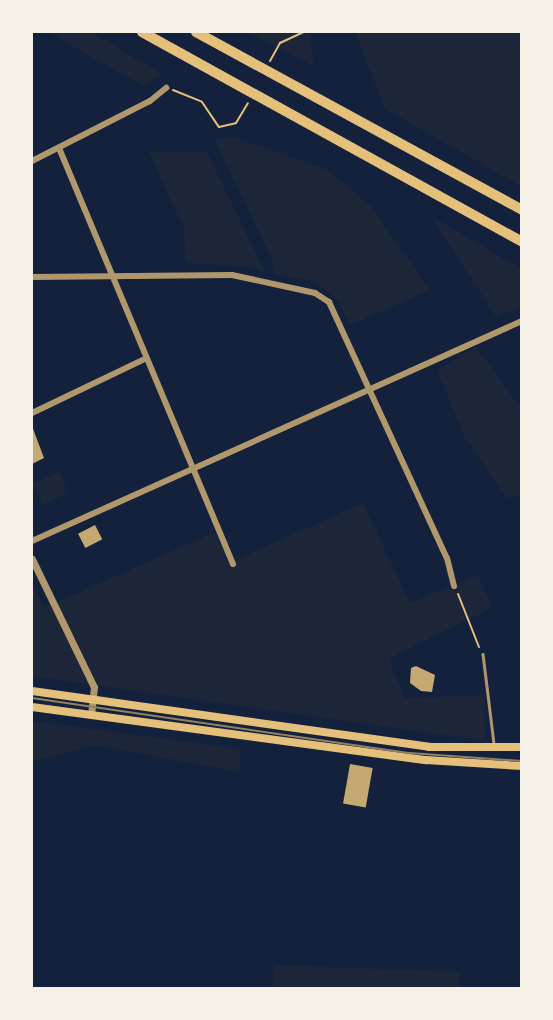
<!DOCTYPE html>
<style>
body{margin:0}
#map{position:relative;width:553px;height:1020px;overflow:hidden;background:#14213d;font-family:"Open Sans",sans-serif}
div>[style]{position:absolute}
.green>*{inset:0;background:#1d2539;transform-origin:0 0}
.building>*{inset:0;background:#c6a872;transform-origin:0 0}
.path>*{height:2px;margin:-1px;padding:0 1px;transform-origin:1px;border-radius:1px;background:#e5c07b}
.service>*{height:2.5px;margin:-1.25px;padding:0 1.25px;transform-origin:1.25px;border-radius:1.25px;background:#b1986c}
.minor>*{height:6px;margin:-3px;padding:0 3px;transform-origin:3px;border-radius:3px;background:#b1986c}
.tertiary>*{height:7px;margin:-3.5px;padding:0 3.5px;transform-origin:3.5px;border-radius:3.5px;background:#b1986c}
.secondary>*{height:8px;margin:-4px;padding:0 4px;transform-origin:4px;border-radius:4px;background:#e5c07b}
.motorway>*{height:10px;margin:-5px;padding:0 5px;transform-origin:5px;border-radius:5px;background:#e5c07b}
.tram>*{height:2px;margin:-1px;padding:0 1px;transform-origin:1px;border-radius:1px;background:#918062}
span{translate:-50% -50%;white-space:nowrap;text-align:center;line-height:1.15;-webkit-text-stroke:7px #f6f1e7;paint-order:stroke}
.frame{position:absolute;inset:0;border:33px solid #f6f1e7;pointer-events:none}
</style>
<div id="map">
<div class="green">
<div style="clip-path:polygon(48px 32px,91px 32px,163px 75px,143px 86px)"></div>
<div style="clip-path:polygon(247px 32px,309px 32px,314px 66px)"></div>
<div style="clip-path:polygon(355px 32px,521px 32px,521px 186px,385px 109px)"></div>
<div style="clip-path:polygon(237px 138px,328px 170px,371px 207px,430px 290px,350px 325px,336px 297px,313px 281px,274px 274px,272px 259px,214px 139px)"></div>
<div style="clip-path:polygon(149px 152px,207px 152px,265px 272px,252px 267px,186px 263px,184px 229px)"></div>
<div style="clip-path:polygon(430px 215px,521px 269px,521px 307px,496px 317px)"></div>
<div style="clip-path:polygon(476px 347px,521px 408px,521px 494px,507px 498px,465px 438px,437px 371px)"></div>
<div style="left:59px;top:472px;width:23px;height:29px;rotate:65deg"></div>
<div style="clip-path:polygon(363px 503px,410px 603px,478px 575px,492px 608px,388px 659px,405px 698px,484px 695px,485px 741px,32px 676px,32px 583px,44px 608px,213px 533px,232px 562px)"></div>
<div style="clip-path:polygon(32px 721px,241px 749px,240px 772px,94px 745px,32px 762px)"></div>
<div style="clip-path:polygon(274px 965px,459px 972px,459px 988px,273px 988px)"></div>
</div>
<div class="building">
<div style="clip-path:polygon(32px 426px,44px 458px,32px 464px)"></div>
<div style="left:95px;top:525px;width:16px;height:19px;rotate:63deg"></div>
<div style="clip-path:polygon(416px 666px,435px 675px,432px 692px,421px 691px,410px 683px,411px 668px)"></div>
<div style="left:350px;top:764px;width:23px;height:40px;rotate:10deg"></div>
</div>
<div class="path">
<div style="left:270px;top:61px;width:21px;rotate:-61deg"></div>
<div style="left:280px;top:43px;width:26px;rotate:-25deg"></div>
<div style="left:173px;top:90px;width:31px;rotate:22deg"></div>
<div style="left:202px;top:102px;width:30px;rotate:56deg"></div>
<div style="left:219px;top:127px;width:17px;rotate:-13deg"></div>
<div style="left:236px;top:123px;width:23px;rotate:-59deg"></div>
<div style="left:458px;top:594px;width:57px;rotate:68.4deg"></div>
</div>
<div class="service">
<div style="left:483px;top:654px;width:91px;rotate:83deg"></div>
</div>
<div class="minor">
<div style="left:59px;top:148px;width:451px;rotate:67.3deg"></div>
<div style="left:32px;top:161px;width:132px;rotate:-27deg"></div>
<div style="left:150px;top:101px;width:21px;rotate:-39deg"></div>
<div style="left:32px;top:277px;width:200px;rotate:-0.6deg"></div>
<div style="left:232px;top:275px;width:85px;rotate:12.2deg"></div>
<div style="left:315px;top:293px;width:17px;rotate:33deg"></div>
<div style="left:329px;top:302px;width:282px;rotate:65.3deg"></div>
<div style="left:447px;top:558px;width:29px;rotate:76deg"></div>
<div style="left:32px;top:413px;width:127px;rotate:-25.6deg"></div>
<div style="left:32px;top:541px;width:537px;rotate:-24.18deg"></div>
</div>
<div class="tertiary">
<div style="left:32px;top:559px;width:142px;rotate:64.2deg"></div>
<div style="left:94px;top:687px;width:28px;rotate:96deg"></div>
</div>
<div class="secondary">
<div style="left:32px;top:691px;width:401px;rotate:8deg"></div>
<div style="left:429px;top:747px;width:93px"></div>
<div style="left:32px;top:707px;width:398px;rotate:7.7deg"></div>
<div style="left:426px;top:760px;width:96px;rotate:3.6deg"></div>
</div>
<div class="motorway">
<div style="left:142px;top:32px;width:434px;rotate:28.9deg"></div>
<div style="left:196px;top:32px;width:371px;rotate:28.6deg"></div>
</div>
<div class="tram">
<div style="left:32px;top:698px;width:382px;rotate:8.3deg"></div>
<div style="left:410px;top:753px;width:112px;rotate:4.1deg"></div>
</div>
<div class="frame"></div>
</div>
